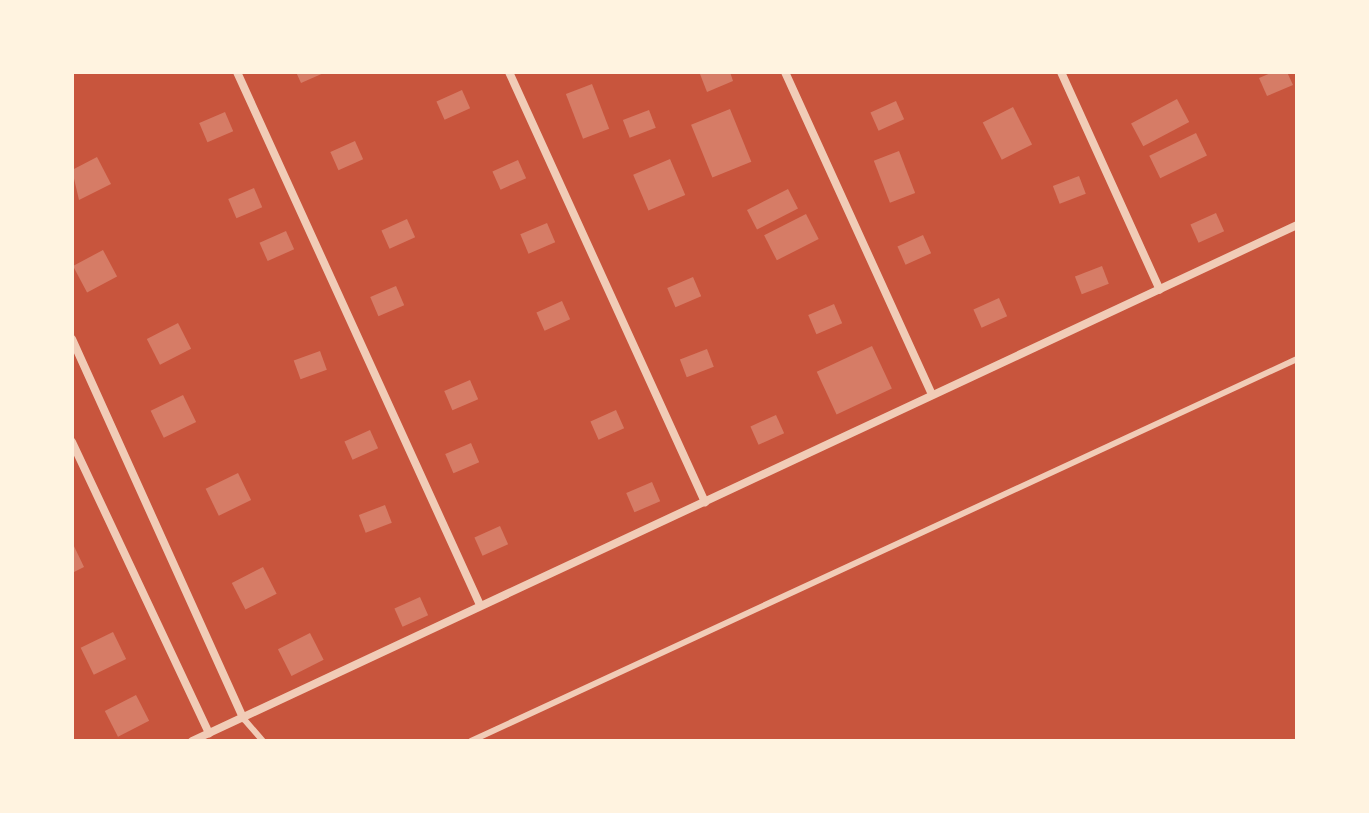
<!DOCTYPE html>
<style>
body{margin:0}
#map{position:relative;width:1369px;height:813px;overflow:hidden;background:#c8553d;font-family:"PT Sans Narrow",sans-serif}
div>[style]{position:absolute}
.building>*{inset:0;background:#d67c66;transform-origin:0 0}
.service>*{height:6px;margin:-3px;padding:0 3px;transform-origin:3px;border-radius:3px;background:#f1ccb7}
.minor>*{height:8px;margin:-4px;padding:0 4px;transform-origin:4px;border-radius:4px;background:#f1ccb7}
span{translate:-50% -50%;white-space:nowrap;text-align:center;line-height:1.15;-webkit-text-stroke:6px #fff3e0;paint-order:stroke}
.frame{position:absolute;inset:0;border:74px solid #fff3e0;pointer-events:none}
</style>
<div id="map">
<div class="building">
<div style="clip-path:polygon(296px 72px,326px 72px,301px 83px)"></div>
<div style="clip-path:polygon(730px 72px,733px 81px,707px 92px,700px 74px)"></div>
<div style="clip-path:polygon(1273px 72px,1287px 72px,1293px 85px,1267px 96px,1259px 78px)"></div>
<div style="left:592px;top:84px;width:48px;height:28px;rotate:69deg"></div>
<div style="left:462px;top:90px;width:20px;height:28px;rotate:66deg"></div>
<div style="left:1177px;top:99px;width:26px;height:52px;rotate:62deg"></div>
<div style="left:896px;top:101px;width:20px;height:28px;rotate:66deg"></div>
<div style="left:1013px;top:107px;width:42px;height:34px;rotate:63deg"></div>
<div style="left:730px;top:109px;width:57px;height:42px;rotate:68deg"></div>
<div style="left:649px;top:110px;width:19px;height:28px;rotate:69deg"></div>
<div style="left:225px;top:112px;width:21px;height:28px;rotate:67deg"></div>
<div style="left:1196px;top:133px;width:25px;height:52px;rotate:64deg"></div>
<div style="left:355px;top:141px;width:20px;height:27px;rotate:66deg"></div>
<div style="left:899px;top:151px;width:45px;height:27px;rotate:69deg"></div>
<div style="clip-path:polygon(97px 157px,111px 184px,79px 200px,72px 170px)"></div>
<div style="left:670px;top:159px;width:39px;height:40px;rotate:67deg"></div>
<div style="left:518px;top:160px;width:20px;height:28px;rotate:66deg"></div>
<div style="left:1079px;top:176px;width:19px;height:28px;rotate:69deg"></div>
<div style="left:254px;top:188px;width:21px;height:28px;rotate:67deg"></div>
<div style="left:788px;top:189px;width:22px;height:46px;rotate:63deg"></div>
<div style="left:1216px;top:213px;width:20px;height:28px;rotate:66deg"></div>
<div style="left:806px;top:214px;width:28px;height:47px;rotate:63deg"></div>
<div style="left:407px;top:219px;width:20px;height:28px;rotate:66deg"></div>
<div style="left:547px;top:223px;width:21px;height:29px;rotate:67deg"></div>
<div style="left:286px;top:231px;width:20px;height:29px;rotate:66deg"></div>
<div style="left:923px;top:235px;width:20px;height:28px;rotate:66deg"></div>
<div style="left:103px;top:250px;width:30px;height:34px;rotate:62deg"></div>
<div style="left:1102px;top:266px;width:19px;height:29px;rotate:69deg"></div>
<div style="left:693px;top:277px;width:21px;height:28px;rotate:67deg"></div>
<div style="left:396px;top:286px;width:21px;height:28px;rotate:67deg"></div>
<div style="left:999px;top:298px;width:20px;height:28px;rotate:66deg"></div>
<div style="left:562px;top:301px;width:20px;height:28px;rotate:66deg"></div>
<div style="left:834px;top:304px;width:21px;height:28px;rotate:67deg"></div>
<div style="left:178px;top:323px;width:29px;height:35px;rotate:63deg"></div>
<div style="left:872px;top:346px;width:47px;height:61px;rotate:65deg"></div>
<div style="left:707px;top:349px;width:19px;height:29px;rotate:69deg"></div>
<div style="left:320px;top:351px;width:20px;height:28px;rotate:70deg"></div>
<div style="left:470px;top:380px;width:21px;height:28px;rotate:67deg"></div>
<div style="left:183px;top:395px;width:30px;height:36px;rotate:64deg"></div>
<div style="left:616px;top:410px;width:20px;height:28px;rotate:66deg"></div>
<div style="left:776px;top:415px;width:20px;height:28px;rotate:66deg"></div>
<div style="left:370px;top:430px;width:20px;height:28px;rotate:66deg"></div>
<div style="left:471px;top:443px;width:21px;height:28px;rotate:67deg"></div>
<div style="left:238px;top:473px;width:30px;height:36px;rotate:64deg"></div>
<div style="left:652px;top:482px;width:21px;height:28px;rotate:67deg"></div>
<div style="left:385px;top:505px;width:19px;height:28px;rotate:69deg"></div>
<div style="left:500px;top:526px;width:20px;height:28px;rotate:66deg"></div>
<div style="clip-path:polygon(72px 542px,84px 567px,72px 573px)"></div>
<div style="left:263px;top:567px;width:30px;height:35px;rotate:63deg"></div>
<div style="left:420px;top:597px;width:20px;height:28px;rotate:66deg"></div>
<div style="left:113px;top:632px;width:30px;height:36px;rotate:64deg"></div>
<div style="left:310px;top:633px;width:30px;height:36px;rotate:63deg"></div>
<div style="left:136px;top:695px;width:29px;height:35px;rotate:63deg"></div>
</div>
<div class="service">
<div style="left:243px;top:718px;width:30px;rotate:49deg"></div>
<div style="left:471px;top:741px;width:910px;rotate:-24.82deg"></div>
</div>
<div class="minor">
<div style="left:237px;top:72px;width:586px;rotate:65.49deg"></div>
<div style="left:509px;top:72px;width:473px;rotate:65.5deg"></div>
<div style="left:785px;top:72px;width:354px;rotate:65.5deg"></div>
<div style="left:1061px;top:72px;width:239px;rotate:65.6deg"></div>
<div style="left:72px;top:339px;width:416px;rotate:65.7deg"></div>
<div style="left:72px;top:442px;width:322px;rotate:64.8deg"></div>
<div style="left:192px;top:741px;width:1220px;rotate:-25.03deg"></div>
</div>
<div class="frame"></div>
</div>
